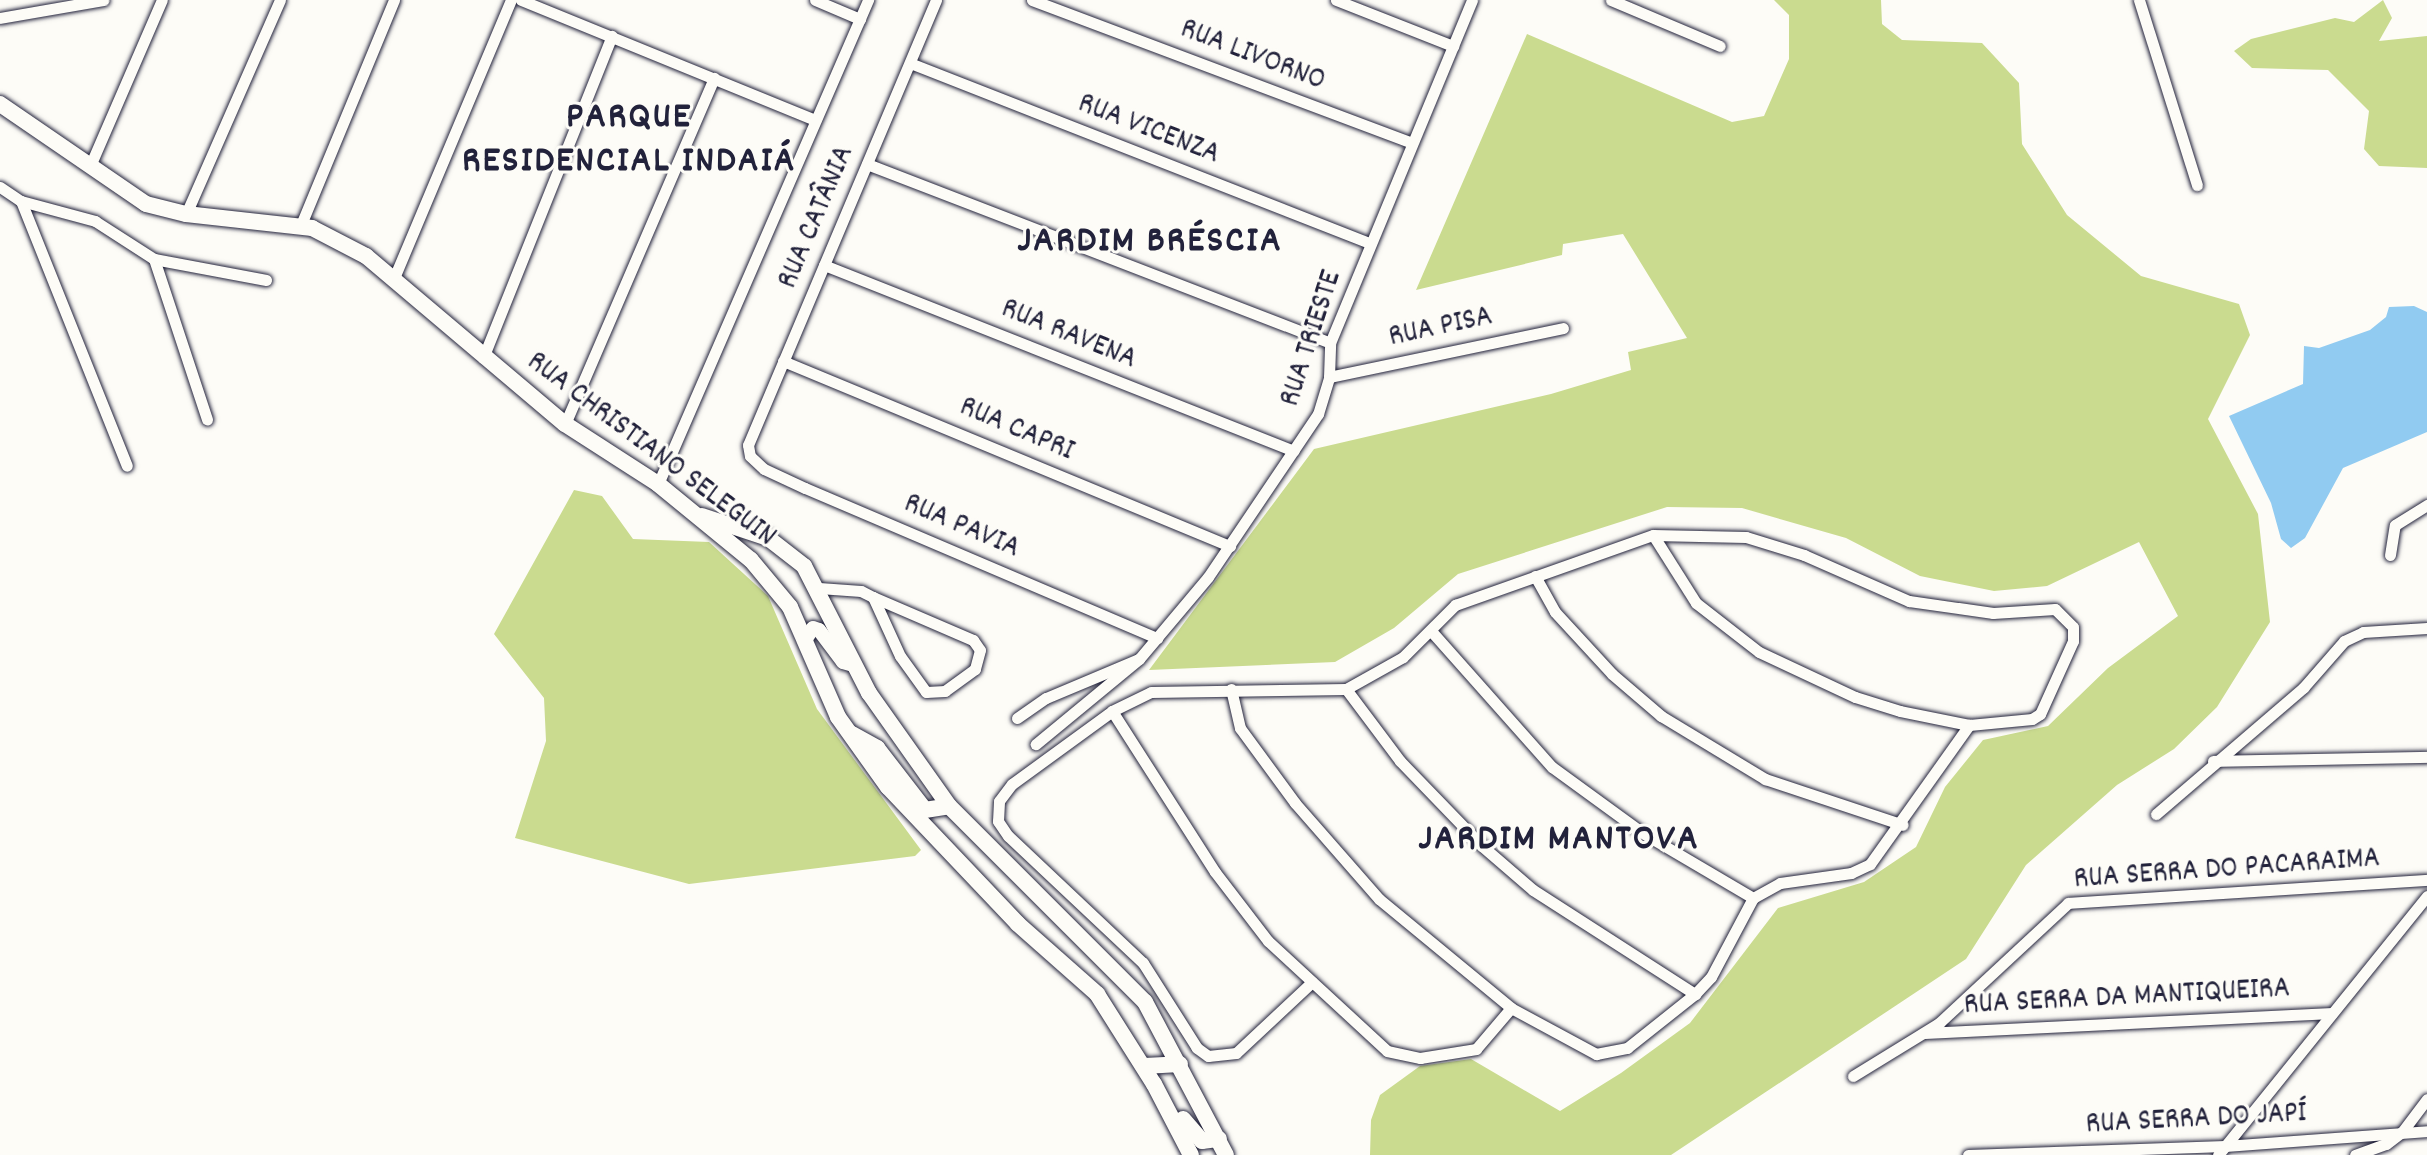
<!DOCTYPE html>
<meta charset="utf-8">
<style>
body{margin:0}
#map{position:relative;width:2427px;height:1155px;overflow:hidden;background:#fdfcf7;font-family:Dekko,sans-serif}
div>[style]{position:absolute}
.green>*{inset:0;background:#cadb8f}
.water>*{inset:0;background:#91cbf1}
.roads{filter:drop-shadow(0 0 2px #22223b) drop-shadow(0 0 2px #22223b)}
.minor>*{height:11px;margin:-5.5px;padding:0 5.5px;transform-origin:5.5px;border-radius:5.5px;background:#fdfcf7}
.tertiary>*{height:14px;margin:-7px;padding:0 7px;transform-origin:7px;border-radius:7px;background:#fdfcf7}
.secondary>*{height:16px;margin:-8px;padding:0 8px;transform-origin:8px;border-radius:8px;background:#fdfcf7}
span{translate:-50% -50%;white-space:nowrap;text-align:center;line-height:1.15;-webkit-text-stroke:6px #fdfcf7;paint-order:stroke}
.street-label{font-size:30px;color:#22223b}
.district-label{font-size:38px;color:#22223b;font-weight:700;letter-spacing:2px}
</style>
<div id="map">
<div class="green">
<div style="clip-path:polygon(1774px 0,1881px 0,1882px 24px,1902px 40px,1982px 43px,2019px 83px,2022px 144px,2067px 215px,2141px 276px,2239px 304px,2250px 335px,2208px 419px,2258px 514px,2270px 622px,2217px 707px,2174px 749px,2117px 785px,2026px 865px,1966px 959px,1671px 1155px,1370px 1155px,1371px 1120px,1380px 1095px,1420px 1066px,1471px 1059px,1560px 1111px,1621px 1073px,1690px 1023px,1778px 908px,1864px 882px,1916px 847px,1945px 787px,1983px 740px,2048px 726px,2108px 668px,2178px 616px,2139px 542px,2047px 586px,1994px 591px,1920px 576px,1846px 538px,1742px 508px,1667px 507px,1458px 574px,1394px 628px,1335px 662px,1149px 670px,1314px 449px,1551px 394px,1631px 370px,1628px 352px,1687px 338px,1623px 234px,1563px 244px,1562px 255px,1416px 290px,1527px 34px,1732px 122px,1764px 116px,1789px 59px,1789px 15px)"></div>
<div style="clip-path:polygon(2383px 0,2392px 18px,2379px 41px,2427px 36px,2427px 168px,2379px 166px,2364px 149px,2369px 111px,2328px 70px,2252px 68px,2234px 51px,2251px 39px,2335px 18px,2354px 22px)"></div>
<div style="clip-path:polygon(574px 490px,602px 496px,633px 539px,709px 542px,768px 596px,817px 709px,921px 850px,915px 856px,689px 884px,515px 838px,546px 741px,544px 698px,494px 634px)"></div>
</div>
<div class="water">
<div style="clip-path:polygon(2414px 306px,2427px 312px,2427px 432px,2343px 468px,2305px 538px,2291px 548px,2281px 539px,2271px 503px,2229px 416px,2303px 384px,2304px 346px,2319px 348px,2370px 330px,2386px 317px,2389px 307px)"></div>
</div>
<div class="roads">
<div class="minor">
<div style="left:521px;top:0;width:318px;rotate:22.2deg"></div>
<div style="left:815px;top:0;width:49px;rotate:22.9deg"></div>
<div style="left:936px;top:0;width:483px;rotate:112.9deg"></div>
<div style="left:748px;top:445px;width:11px;rotate:80deg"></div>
<div style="left:750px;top:456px;width:19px;rotate:43deg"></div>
<div style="left:764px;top:469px;width:45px;rotate:24.9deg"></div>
<div style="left:805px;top:488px;width:383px;rotate:23.1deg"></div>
<div style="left:1032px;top:0;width:406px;rotate:20.6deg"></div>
<div style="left:1336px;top:0;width:126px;rotate:21.5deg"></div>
<div style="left:1611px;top:0;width:118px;rotate:22.9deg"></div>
<div style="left:2139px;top:0;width:194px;rotate:72.6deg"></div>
<div style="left:0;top:18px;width:105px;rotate:-9.9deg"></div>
<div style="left:910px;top:63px;width:494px;rotate:21.4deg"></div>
<div style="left:867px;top:164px;width:496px;rotate:21.1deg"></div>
<div style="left:90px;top:166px;width:181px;rotate:-66.6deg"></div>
<div style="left:0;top:187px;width:25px;rotate:34deg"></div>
<div style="left:21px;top:201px;width:77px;rotate:15.1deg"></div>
<div style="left:95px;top:221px;width:70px;rotate:32.8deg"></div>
<div style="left:154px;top:259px;width:114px;rotate:10.6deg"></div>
<div style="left:21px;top:201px;width:285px;rotate:68.2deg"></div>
<div style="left:186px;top:214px;width:234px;rotate:-66.3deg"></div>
<div style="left:300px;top:227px;width:246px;rotate:-67.5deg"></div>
<div style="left:154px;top:259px;width:169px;rotate:71.7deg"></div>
<div style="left:824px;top:265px;width:505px;rotate:21.59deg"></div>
<div style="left:394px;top:278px;width:302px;rotate:-67.2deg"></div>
<div style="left:483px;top:358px;width:347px;rotate:-68.2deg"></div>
<div style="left:783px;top:361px;width:484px;rotate:22.5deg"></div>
<div style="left:1329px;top:377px;width:239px;rotate:-11.8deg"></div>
<div style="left:565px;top:424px;width:377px;rotate:-66.7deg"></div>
<div style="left:658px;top:484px;width:528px;rotate:-66.54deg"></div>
<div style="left:2390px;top:555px;width:30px;rotate:-81deg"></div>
<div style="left:2395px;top:525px;width:38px;rotate:-32deg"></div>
<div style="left:1535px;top:576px;width:41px;rotate:60.9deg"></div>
<div style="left:1555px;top:612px;width:84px;rotate:47.4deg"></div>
<div style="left:1612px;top:674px;width:65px;rotate:40.6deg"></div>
<div style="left:1661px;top:716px;width:122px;rotate:31.2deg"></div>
<div style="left:1765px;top:779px;width:145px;rotate:18.4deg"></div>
<div style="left:819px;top:588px;width:42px;rotate:4.1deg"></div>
<div style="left:861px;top:591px;width:13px;rotate:27deg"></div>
<div style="left:873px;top:597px;width:109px;rotate:23.3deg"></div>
<div style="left:973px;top:640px;width:12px;rotate:55deg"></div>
<div style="left:980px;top:650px;width:20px;rotate:105deg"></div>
<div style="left:975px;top:669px;width:37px;rotate:144deg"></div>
<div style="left:945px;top:691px;width:19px;rotate:177deg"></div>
<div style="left:926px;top:692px;width:44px;rotate:-125.8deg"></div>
<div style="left:900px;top:656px;width:65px;rotate:-114.6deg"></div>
<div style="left:1432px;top:632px;width:181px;rotate:48.4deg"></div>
<div style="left:1552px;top:767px;width:110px;rotate:36.1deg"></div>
<div style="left:1641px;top:832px;width:130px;rotate:30.5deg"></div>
<div style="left:1139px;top:659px;width:107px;rotate:-49.9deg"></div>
<div style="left:1208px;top:577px;width:197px;rotate:-56deg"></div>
<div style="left:1318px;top:414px;width:39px;rotate:-73deg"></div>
<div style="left:1329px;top:377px;width:34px;rotate:-88deg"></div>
<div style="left:1330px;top:343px;width:371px;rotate:-67.5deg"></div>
<div style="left:1231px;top:689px;width:40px;rotate:77deg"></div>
<div style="left:1240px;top:728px;width:93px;rotate:53.7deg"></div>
<div style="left:1295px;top:803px;width:128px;rotate:48.8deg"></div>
<div style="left:1379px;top:899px;width:171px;rotate:39.5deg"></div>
<div style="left:1511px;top:1008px;width:97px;rotate:28.4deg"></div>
<div style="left:1596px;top:1054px;width:32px;rotate:-11deg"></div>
<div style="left:1627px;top:1048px;width:87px;rotate:-38.5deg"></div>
<div style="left:1695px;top:994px;width:23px;rotate:-47deg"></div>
<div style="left:1711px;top:977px;width:89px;rotate:-62deg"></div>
<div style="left:1753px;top:898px;width:31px;rotate:-29deg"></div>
<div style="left:1780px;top:883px;width:72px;rotate:-8deg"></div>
<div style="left:1851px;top:873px;width:21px;rotate:-25deg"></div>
<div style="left:1870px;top:864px;width:171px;rotate:-54.5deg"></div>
<div style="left:1346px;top:689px;width:90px;rotate:53.1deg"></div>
<div style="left:1400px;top:761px;width:118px;rotate:46deg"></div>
<div style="left:1482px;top:846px;width:67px;rotate:40.8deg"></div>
<div style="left:1533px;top:890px;width:193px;rotate:32.7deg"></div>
<div style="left:1112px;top:711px;width:191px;rotate:57.4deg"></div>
<div style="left:1215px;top:872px;width:87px;rotate:52.5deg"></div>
<div style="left:1268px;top:941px;width:162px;rotate:42.7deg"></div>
<div style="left:1387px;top:1051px;width:34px;rotate:12deg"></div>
<div style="left:1420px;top:1058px;width:57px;rotate:-9.1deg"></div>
<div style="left:1476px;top:1049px;width:54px;rotate:-49.5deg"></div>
<div style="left:1017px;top:718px;width:35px;rotate:-35deg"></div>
<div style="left:1046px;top:698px;width:101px;rotate:-22.8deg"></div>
<div style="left:1139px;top:659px;width:134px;rotate:140.5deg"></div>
<div style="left:2213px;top:761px;width:214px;rotate:-1.1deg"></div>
<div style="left:2156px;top:814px;width:194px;rotate:-40.6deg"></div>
<div style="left:2303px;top:688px;width:62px;rotate:-48.9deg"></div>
<div style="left:2344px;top:641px;width:21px;rotate:-25deg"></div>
<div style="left:2363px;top:632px;width:64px;rotate:-3.6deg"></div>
<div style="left:1312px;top:982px;width:104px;rotate:136.9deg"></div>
<div style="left:1236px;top:1053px;width:28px;rotate:174deg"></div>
<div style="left:1208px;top:1056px;width:14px;rotate:-144deg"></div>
<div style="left:1197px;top:1048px;width:101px;rotate:-122.4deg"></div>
<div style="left:1143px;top:963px;width:185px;rotate:-136.7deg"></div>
<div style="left:1008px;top:836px;width:18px;rotate:-124deg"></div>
<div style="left:998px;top:821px;width:20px;rotate:-87deg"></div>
<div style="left:999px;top:801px;width:21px;rotate:-53deg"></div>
<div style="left:1012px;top:784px;width:124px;rotate:-36.1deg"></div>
<div style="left:1112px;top:711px;width:43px;rotate:-26deg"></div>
<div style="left:1151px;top:692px;width:195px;rotate:-0.9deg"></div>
<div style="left:1346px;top:689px;width:65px;rotate:-29.3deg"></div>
<div style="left:1403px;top:657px;width:74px;rotate:-45deg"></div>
<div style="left:1455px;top:605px;width:210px;rotate:-19.5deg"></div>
<div style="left:1653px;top:535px;width:93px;rotate:1.2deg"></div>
<div style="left:1746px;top:537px;width:61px;rotate:17.2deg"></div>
<div style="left:1804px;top:555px;width:115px;rotate:23.7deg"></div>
<div style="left:1909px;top:601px;width:85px;rotate:8.1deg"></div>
<div style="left:1993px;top:613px;width:62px;rotate:-3.7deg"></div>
<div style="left:2055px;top:609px;width:25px;rotate:45deg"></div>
<div style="left:2073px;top:627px;width:14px;rotate:90deg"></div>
<div style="left:2073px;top:641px;width:80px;rotate:114.3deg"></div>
<div style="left:2040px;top:714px;width:9px;rotate:148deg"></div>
<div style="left:2032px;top:719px;width:63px;rotate:174.6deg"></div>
<div style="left:1969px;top:725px;width:70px;rotate:-168.5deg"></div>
<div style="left:1900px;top:711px;width:47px;rotate:-162.7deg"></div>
<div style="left:1855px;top:697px;width:106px;rotate:-154.9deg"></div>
<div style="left:1759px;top:652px;width:80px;rotate:-142.1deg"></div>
<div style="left:1696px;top:603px;width:80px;rotate:-122.3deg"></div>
<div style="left:1925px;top:1033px;width:407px;rotate:-2.8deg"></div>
<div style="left:1853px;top:1076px;width:101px;rotate:-31.6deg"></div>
<div style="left:1939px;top:1023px;width:176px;rotate:-42.9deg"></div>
<div style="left:2068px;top:903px;width:360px;rotate:-3.7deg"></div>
<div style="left:1968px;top:1155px;width:257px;rotate:-2deg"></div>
<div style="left:2225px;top:1146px;width:203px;rotate:-4.2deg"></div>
<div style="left:2218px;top:1155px;width:333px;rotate:-51.1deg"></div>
<div style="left:2355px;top:1155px;width:33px;rotate:-20deg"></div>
<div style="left:2386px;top:1144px;width:20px;rotate:-37deg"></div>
<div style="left:2402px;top:1132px;width:41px;rotate:-52.9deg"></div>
</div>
<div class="tertiary">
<div style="left:805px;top:640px;width:14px;rotate:-56deg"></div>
<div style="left:813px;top:628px;width:6px;rotate:18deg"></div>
<div style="left:819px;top:630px;width:40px;rotate:53deg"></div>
<div style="left:843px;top:662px;width:10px;rotate:17deg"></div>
</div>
<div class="secondary">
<div style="left:0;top:104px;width:177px;rotate:34.4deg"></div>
<div style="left:146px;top:204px;width:41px;rotate:14deg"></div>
<div style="left:186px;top:214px;width:127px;rotate:6.3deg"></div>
<div style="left:312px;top:228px;width:61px;rotate:27.4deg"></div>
<div style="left:366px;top:256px;width:260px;rotate:40.2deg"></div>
<div style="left:565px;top:424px;width:111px;rotate:32.8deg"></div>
<div style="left:658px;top:484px;width:120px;rotate:39.3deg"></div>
<div style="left:751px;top:560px;width:61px;rotate:50.3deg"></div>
<div style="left:790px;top:607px;width:120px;rotate:66.4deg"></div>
<div style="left:838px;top:717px;width:86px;rotate:54.5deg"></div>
<div style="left:888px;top:787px;width:189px;rotate:46.5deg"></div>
<div style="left:1018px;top:924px;width:106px;rotate:41.5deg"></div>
<div style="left:1097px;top:994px;width:107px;rotate:57.7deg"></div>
<div style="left:1154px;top:1084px;width:80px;rotate:62.5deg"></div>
<div style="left:702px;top:516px;width:70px;rotate:18.4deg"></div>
<div style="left:768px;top:538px;width:46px;rotate:37.9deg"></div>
<div style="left:804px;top:566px;width:143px;rotate:62.9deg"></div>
<div style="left:869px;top:693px;width:138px;rotate:54.7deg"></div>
<div style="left:949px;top:806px;width:277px;rotate:45deg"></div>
<div style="left:1145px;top:1002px;width:173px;rotate:62.1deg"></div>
<div style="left:852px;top:734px;width:29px;rotate:29deg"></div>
<div style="left:877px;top:748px;width:78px;rotate:52.3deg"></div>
<div style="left:925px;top:810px;width:24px;rotate:-9deg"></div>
<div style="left:1144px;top:1066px;width:36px;rotate:-3deg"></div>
<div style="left:1183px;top:1119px;width:29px;rotate:49deg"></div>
<div style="left:1202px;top:1141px;width:17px;rotate:-7deg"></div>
</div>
</div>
<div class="street-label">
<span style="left:1252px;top:57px;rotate:21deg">RUA LIVORNO</span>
<span style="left:1148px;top:131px;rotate:21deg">RUA VICENZA</span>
<span style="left:818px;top:218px;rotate:-67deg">RUA CATÂNIA</span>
<span style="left:1441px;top:329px;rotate:-12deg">RUA PISA</span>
<span style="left:1068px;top:336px;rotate:22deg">RUA RAVENA</span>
<span style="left:1313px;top:339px;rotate:-72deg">RUA TRIESTE</span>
<span style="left:1016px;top:431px;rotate:23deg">RUA CAPRI</span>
<span style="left:650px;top:451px;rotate:37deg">RUA CHRISTIANO SELEGUIN</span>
<span style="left:961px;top:528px;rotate:23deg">RUA PAVIA</span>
<span style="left:2227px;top:871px;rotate:-4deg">RUA SERRA DO PACARAIMA</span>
<span style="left:2127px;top:999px;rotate:-3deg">RUA SERRA DA MANTIQUEIRA</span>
<span style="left:2196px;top:1121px;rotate:-3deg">RUA SERRA DO JAPÍ</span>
</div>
<div class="district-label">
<span style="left:629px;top:141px">PARQUE<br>RESIDENCIAL INDAIÁ</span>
<span style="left:1150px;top:243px">JARDIM BRÉSCIA</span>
<span style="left:1559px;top:841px">JARDIM MANTOVA</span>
</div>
</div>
